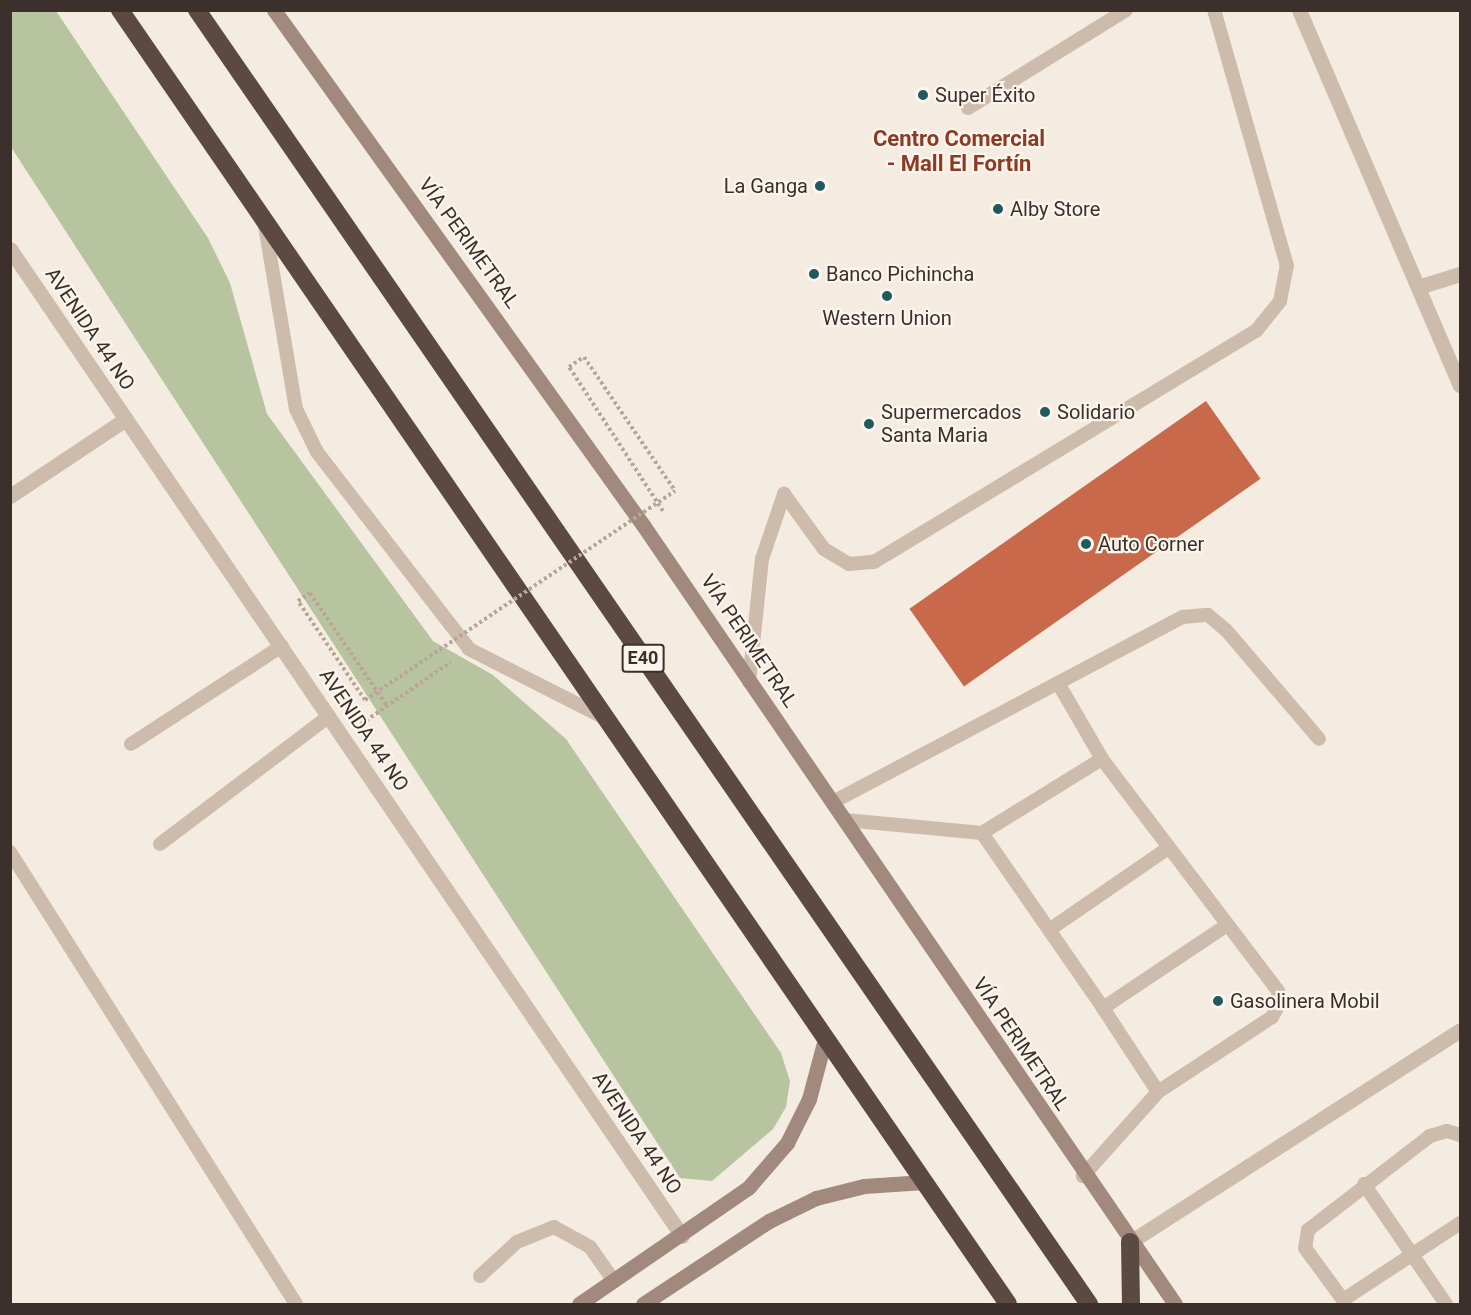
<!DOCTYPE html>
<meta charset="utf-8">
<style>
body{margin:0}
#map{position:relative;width:1471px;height:1315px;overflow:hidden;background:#f4ebe1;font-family:Roboto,sans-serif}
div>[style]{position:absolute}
.green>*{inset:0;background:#b8c4a0}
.building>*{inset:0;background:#c8694b;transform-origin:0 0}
.path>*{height:4px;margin-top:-2px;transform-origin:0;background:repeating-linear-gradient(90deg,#b9a596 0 3px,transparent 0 6px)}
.lane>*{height:14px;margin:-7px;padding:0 7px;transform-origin:7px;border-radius:7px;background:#cdbbac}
.street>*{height:15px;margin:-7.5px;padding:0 7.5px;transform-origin:7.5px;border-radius:7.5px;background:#cdbbac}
.secondary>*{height:15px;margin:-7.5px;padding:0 7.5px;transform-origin:7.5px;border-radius:7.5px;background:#a18a7d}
.highway>*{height:18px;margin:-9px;padding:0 9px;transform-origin:9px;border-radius:9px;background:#5c4a42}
.path-bridge>*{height:4px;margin-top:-2px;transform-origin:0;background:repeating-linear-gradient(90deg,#b9a596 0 3px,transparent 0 6px)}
.dots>*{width:16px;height:16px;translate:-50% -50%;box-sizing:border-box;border:3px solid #fbf5ee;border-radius:50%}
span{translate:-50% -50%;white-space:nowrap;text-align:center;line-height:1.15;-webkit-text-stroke:4.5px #fbf5ee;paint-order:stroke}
.shield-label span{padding:2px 4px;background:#fbf5ee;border:2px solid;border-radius:4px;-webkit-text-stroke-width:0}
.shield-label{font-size:18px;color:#3b302b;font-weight:700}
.poi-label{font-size:20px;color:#3b302b}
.left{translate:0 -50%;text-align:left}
.right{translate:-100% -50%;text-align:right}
.street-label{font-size:20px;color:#3b302b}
.quarter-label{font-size:22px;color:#8c3b22;font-weight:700}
.frame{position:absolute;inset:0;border:12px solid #3b302b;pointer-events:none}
</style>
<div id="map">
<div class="green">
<div style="clip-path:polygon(11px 10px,56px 11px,208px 238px,230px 283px,267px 414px,433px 641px,493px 675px,566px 739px,781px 1053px,790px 1081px,786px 1107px,773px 1129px,712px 1181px,680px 1178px,11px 147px)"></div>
</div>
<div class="building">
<div style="left:1206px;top:401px;width:95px;height:362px;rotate:55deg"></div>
</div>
<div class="path">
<div style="left:663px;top:511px;width:172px;rotate:-123.1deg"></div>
<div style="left:569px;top:367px;width:18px;rotate:-34deg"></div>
<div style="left:584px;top:357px;width:162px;rotate:55.8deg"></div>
<div style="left:365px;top:700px;width:120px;rotate:-124.1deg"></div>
<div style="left:298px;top:601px;width:14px;rotate:-34deg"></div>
<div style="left:310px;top:593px;width:137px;rotate:55.7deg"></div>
<div style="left:361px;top:724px;width:109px;rotate:-34.6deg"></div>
</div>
<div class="lane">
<div style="left:968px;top:108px;width:186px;rotate:-31.8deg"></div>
<div style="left:265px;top:226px;width:186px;rotate:80.4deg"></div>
<div style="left:296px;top:409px;width:48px;rotate:64deg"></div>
<div style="left:317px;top:452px;width:249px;rotate:52.3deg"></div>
<div style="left:469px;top:649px;width:153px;rotate:26.9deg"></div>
<div style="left:784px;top:494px;width:68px;rotate:54deg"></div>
<div style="left:824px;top:549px;width:29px;rotate:31deg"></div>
<div style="left:849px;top:564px;width:25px;rotate:-5deg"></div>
<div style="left:874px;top:562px;width:446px;rotate:-31.2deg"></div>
<div style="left:1256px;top:331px;width:38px;rotate:-51deg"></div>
<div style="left:1280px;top:301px;width:36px;rotate:-79deg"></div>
<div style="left:1287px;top:266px;width:266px;rotate:-105.9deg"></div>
<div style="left:749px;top:682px;width:124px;rotate:-84deg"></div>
<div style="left:762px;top:559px;width:69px;rotate:-71.3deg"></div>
<div style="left:1058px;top:683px;width:88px;rotate:59.9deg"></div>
<div style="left:131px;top:744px;width:180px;rotate:-33deg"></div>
<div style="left:833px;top:802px;width:396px;rotate:-27.9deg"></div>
<div style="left:1183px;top:617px;width:25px;rotate:-5deg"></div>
<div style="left:1208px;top:615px;width:23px;rotate:40deg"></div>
<div style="left:1226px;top:630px;width:143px;rotate:49.5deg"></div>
<div style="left:845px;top:820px;width:138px;rotate:5.4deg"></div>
<div style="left:982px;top:833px;width:213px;rotate:55.3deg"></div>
<div style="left:1103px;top:1008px;width:100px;rotate:56.8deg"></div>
<div style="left:1158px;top:1092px;width:113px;rotate:131.8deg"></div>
<div style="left:982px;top:833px;width:141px;rotate:-31.7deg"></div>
<div style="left:1102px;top:759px;width:291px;rotate:52.8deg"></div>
<div style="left:1278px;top:991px;width:13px;rotate:86deg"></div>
<div style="left:1279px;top:1004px;width:15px;rotate:118deg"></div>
<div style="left:1272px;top:1017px;width:136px;rotate:146.7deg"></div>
<div style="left:160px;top:844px;width:212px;rotate:-37.1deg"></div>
<div style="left:10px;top:852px;width:535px;rotate:57.68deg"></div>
<div style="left:1049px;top:930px;width:143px;rotate:-34.5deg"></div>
<div style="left:1103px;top:1008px;width:149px;rotate:-33.8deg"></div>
<div style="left:1460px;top:1135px;width:14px;rotate:-163deg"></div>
<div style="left:1447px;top:1131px;width:18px;rotate:164deg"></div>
<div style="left:1430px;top:1136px;width:154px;rotate:142.4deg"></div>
<div style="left:1308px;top:1230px;width:18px;rotate:99deg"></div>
<div style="left:1305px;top:1248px;width:64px;rotate:53.8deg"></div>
<div style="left:1343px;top:1300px;width:140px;rotate:-33.3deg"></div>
<div style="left:1364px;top:1184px;width:145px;rotate:55.7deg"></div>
<div style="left:480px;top:1276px;width:50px;rotate:-42.6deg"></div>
<div style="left:517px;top:1242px;width:40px;rotate:-22deg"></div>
<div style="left:554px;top:1227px;width:41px;rotate:29.1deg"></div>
<div style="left:590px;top:1247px;width:42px;rotate:54.8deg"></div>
</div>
<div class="street">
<div style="left:1299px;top:10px;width:408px;rotate:66.8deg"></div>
<div style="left:10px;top:249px;width:1194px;rotate:55.75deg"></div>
<div style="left:1418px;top:287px;width:44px;rotate:-17.2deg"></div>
<div style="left:10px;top:496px;width:139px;rotate:-33.6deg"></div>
<div style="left:1130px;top:1242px;width:392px;rotate:-32.7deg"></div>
</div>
<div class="secondary">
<div style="left:274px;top:10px;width:634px;rotate:54.38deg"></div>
<div style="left:643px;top:525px;width:943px;rotate:55.67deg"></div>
<div style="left:579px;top:1304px;width:205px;rotate:-34.5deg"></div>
<div style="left:748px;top:1188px;width:60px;rotate:-49.1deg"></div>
<div style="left:787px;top:1143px;width:49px;rotate:-63.4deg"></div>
<div style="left:809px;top:1099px;width:62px;rotate:-75.1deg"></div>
<div style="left:643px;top:1304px;width:151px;rotate:-33.4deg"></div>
<div style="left:769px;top:1221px;width:52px;rotate:-26.1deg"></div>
<div style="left:816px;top:1198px;width:49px;rotate:-14deg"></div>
<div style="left:864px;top:1186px;width:60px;rotate:-3.8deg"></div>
</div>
<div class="highway">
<div style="left:120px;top:10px;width:1569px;rotate:55.54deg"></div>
<div style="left:197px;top:10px;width:1572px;rotate:55.42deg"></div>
<div style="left:1130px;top:1242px;width:62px;rotate:89.1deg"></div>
</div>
<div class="path-bridge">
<div style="left:365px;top:700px;width:374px;rotate:-34deg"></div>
</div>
<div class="dots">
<div style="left:923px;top:95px;background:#1f5a5e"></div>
<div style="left:820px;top:186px;background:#1f5a5e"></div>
<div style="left:998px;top:209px;background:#1f5a5e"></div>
<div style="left:814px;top:274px;background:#1f5a5e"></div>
<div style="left:887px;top:296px;background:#1f5a5e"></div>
<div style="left:1045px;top:412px;background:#1f5a5e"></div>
<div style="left:869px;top:424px;background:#1f5a5e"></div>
<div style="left:1086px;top:544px;background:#1f5a5e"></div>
<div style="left:1218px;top:1001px;background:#1f5a5e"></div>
</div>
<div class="shield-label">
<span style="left:643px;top:658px">E40</span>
</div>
<div class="poi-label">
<span class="left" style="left:935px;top:95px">Super Éxito</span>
<span class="right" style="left:808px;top:186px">La Ganga</span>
<span class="left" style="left:1010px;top:209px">Alby Store</span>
<span class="left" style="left:826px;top:274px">Banco Pichincha</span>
<span style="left:887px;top:318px">Western Union</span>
<span class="left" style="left:881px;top:424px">Supermercados<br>Santa Maria</span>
<span class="left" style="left:1057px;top:412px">Solidario</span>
<span class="left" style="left:1098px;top:544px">Auto Corner</span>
<span class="left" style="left:1230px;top:1001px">Gasolinera Mobil</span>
</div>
<div class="street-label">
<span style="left:469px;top:243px;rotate:54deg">VÍA PERIMETRAL</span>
<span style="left:90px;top:329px;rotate:56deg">AVENIDA 44 NO</span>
<span style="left:749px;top:641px;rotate:56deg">VÍA PERIMETRAL</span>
<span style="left:364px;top:730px;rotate:56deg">AVENIDA 44 NO</span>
<span style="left:1021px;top:1044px;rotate:56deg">VÍA PERIMETRAL</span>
<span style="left:637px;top:1133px;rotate:56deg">AVENIDA 44 NO</span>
</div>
<div class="quarter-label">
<span style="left:959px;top:151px">Centro Comercial<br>- Mall El Fortín</span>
</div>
<div class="frame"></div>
</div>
